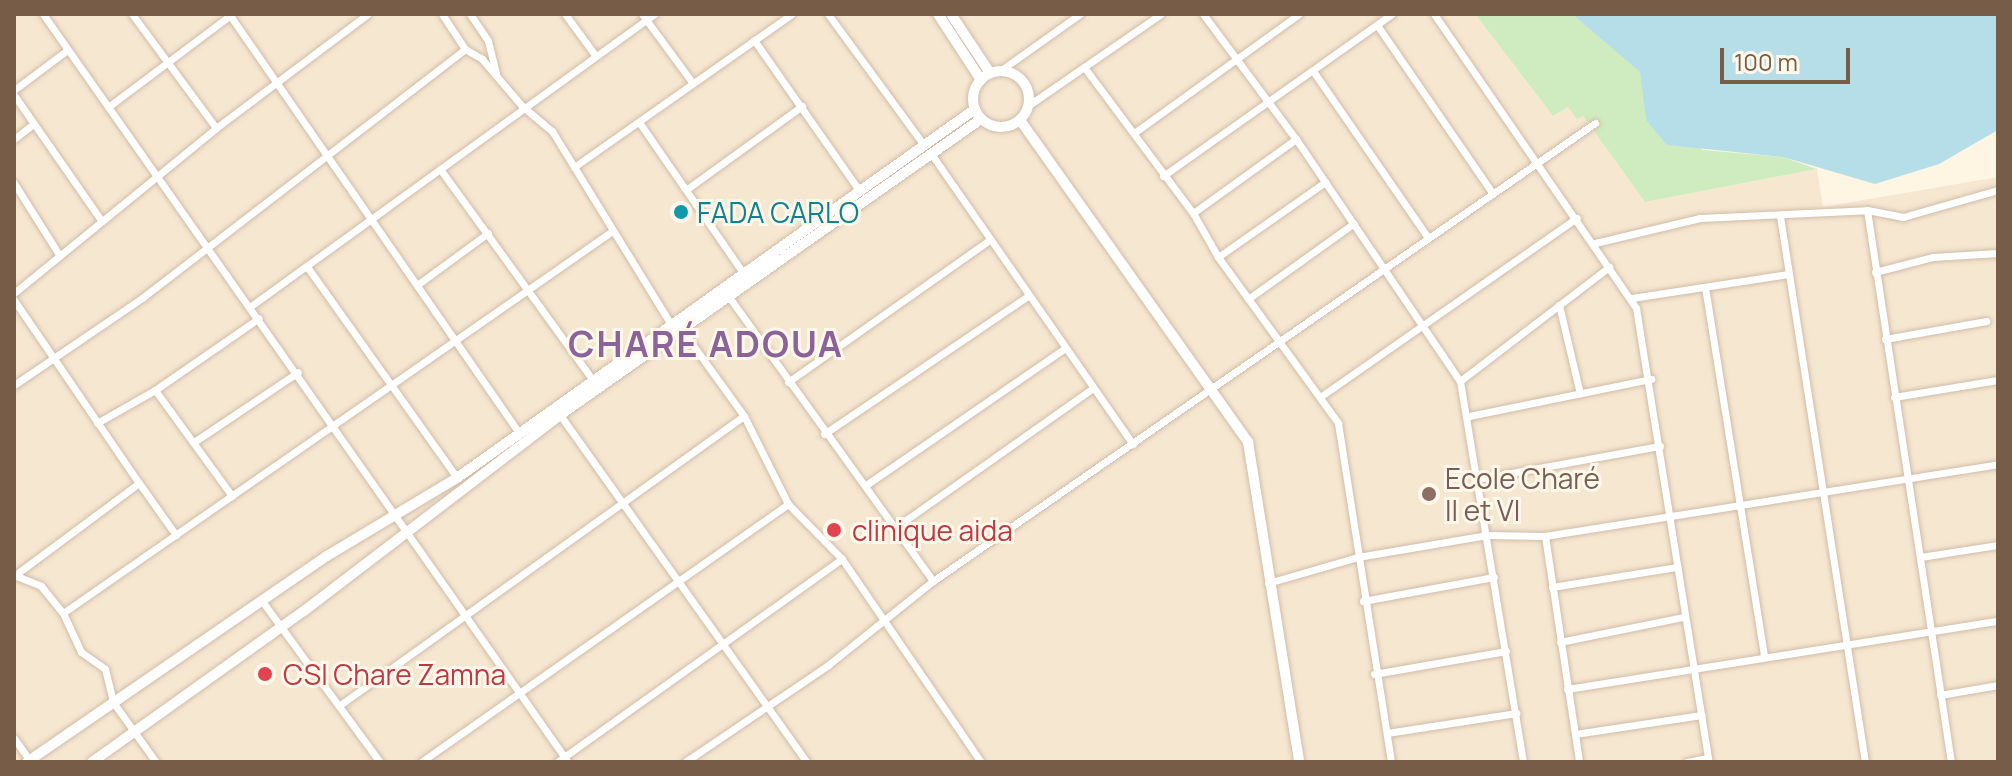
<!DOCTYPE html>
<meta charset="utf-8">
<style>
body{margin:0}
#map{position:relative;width:2012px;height:776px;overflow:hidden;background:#fef5e3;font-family:Manrope,sans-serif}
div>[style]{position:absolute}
.residential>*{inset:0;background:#f6e7d1}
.green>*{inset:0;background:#cfecc0}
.water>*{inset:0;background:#b6dee8}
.roads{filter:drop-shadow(0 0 2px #d0bda9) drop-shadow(0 0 2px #d0bda9)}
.street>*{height:7px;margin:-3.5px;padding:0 3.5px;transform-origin:3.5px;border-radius:3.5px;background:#fff}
.secondary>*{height:10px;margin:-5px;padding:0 5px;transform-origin:5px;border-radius:5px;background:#fff}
.secondary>.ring{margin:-5px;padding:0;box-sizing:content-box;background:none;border:10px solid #fff;border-radius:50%}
.dots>*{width:22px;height:22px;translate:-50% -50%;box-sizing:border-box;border:4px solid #fff8eb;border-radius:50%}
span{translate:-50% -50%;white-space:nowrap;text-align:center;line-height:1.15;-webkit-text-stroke:6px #fff8eb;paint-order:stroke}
.culture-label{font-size:28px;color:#0d838f}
.left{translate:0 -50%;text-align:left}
.education-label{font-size:28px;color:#785e54}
.health-label{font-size:28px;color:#be3a42}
.district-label{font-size:36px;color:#8c629b;font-weight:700;letter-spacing:2px}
.frame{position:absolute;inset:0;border:16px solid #775c47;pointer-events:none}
.scale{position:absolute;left:1720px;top:48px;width:130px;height:36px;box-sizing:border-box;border:4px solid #775c47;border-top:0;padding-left:10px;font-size:24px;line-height:28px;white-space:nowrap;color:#775c47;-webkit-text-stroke:6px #fff8eb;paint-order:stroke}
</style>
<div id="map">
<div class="residential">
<div style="clip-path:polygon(14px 14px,1475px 14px,1553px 116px,1568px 107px,1583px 116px,1645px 202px,1817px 169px,1823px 207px,1998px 177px,1998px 762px,14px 762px)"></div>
</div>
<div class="green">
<div style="clip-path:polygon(1475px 14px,1572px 14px,1641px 72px,1646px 120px,1703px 150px,1783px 157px,1817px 169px,1645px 202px,1583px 116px,1577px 119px,1568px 107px,1553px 116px)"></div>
</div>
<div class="water">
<div style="clip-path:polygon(1572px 14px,1998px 14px,1998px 130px,1939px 164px,1875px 184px,1783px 157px,1667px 145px,1646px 120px,1640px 72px)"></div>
</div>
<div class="roads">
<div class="street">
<div style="left:43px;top:14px;width:914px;rotate:54.94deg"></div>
<div style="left:132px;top:14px;width:142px;rotate:53.6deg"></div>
<div style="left:229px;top:14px;width:510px;rotate:55.31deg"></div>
<div style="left:442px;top:14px;width:42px;rotate:56.7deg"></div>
<div style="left:465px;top:49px;width:20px;rotate:30deg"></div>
<div style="left:482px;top:59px;width:62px;rotate:49.6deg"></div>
<div style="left:522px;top:106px;width:39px;rotate:40deg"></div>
<div style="left:552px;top:131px;width:225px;rotate:58.4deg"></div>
<div style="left:670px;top:323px;width:14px;rotate:30deg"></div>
<div style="left:682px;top:330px;width:106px;rotate:54.2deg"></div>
<div style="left:744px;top:416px;width:98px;rotate:63.4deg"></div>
<div style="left:788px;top:504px;width:77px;rotate:45.5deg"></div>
<div style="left:842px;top:559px;width:246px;rotate:55.6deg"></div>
<div style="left:470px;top:14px;width:32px;rotate:56deg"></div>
<div style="left:488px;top:41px;width:33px;rotate:76deg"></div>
<div style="left:565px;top:14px;width:51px;rotate:53.8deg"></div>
<div style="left:642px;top:14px;width:84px;rotate:53.7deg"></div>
<div style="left:828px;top:14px;width:162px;rotate:53.8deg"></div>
<div style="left:1203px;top:14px;width:156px;rotate:53.4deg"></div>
<div style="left:1296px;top:139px;width:292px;rotate:55.9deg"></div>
<div style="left:1460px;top:381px;width:386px;rotate:80.6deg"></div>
<div style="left:1434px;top:14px;width:357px;rotate:55.5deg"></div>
<div style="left:1636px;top:308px;width:460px;rotate:80.9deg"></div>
<div style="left:1377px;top:25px;width:201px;rotate:55.5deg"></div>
<div style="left:754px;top:40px;width:183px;rotate:55deg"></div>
<div style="left:1084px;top:67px;width:182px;rotate:53.3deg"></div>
<div style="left:1193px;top:213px;width:51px;rotate:60.4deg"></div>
<div style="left:1218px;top:257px;width:205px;rotate:54.1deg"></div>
<div style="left:1338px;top:423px;width:343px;rotate:81.1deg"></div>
<div style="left:1001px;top:70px;width:97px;rotate:-35.3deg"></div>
<div style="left:1313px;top:71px;width:203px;rotate:55.4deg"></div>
<div style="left:14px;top:90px;width:65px;rotate:-36.9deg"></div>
<div style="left:14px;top:95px;width:152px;rotate:55.2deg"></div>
<div style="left:1029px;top:105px;width:160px;rotate:-34.6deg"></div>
<div style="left:108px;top:107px;width:155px;rotate:-36.9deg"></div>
<div style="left:639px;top:122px;width:183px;rotate:55.4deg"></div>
<div style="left:1134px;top:133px;width:203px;rotate:-35.8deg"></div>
<div style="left:14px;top:139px;width:24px;rotate:-38deg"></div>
<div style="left:932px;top:155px;width:352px;rotate:55.2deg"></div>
<div style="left:574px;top:167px;width:266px;rotate:-35.1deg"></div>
<div style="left:440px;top:169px;width:261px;rotate:54.1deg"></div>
<div style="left:1163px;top:176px;width:281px;rotate:-35.3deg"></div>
<div style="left:14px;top:183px;width:86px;rotate:57.8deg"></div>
<div style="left:687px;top:189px;width:142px;rotate:-35.8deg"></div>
<div style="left:1867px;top:210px;width:558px;rotate:81.35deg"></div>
<div style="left:1193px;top:213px;width:127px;rotate:-35.7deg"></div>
<div style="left:1780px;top:216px;width:553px;rotate:81.15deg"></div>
<div style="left:1595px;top:243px;width:108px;rotate:-13.4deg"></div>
<div style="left:1700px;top:218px;width:167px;rotate:-2.7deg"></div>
<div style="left:1867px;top:210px;width:37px;rotate:11deg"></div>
<div style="left:1903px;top:217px;width:99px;rotate:-15.9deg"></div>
<div style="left:1218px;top:257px;width:131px;rotate:-35deg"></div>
<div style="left:308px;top:268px;width:257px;rotate:54.6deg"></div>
<div style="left:1875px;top:272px;width:60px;rotate:-14.5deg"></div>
<div style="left:1933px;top:257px;width:65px;rotate:-3.5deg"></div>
<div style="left:417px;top:285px;width:88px;rotate:-36.2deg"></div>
<div style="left:1705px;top:287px;width:375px;rotate:80.9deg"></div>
<div style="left:14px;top:293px;width:261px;rotate:-39.2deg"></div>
<div style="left:216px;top:128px;width:190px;rotate:-36.9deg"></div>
<div style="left:729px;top:297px;width:350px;rotate:54.3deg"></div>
<div style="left:1632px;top:298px;width:158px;rotate:-8.7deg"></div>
<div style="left:1248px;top:299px;width:130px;rotate:-35.6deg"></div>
<div style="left:14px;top:300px;width:222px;rotate:55.7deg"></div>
<div style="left:139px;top:483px;width:149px;rotate:143.4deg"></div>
<div style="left:1559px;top:305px;width:91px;rotate:76.7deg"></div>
<div style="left:251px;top:306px;width:498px;rotate:-35.9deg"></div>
<div style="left:1885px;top:339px;width:103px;rotate:-10.1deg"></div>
<div style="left:1460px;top:381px;width:188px;rotate:-37.4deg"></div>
<div style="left:788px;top:382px;width:245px;rotate:-35.2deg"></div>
<div style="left:14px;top:385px;width:155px;rotate:-34.2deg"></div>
<div style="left:142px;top:298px;width:408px;rotate:-37.6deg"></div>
<div style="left:155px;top:390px;width:131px;rotate:54deg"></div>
<div style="left:1320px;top:397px;width:313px;rotate:-34.9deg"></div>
<div style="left:1894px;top:397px;width:105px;rotate:-9.3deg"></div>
<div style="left:560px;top:415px;width:426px;rotate:54.6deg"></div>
<div style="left:1469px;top:416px;width:186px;rotate:-11.5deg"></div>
<div style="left:97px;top:423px;width:67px;rotate:-29.6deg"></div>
<div style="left:155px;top:390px;width:126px;rotate:-34.7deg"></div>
<div style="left:824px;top:434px;width:246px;rotate:-34.1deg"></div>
<div style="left:194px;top:442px;width:125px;rotate:-33.9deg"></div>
<div style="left:1478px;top:479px;width:185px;rotate:-10.3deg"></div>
<div style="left:139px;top:483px;width:64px;rotate:54.6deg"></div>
<div style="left:866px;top:485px;width:242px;rotate:-34.5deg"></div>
<div style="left:896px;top:527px;width:241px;rotate:-35.2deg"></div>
<div style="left:1545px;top:536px;width:229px;rotate:81.4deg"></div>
<div style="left:1921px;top:557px;width:78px;rotate:-8.9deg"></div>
<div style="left:14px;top:575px;width:29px;rotate:22deg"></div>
<div style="left:41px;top:586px;width:35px;rotate:51deg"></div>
<div style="left:63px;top:613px;width:43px;rotate:65.2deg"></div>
<div style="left:81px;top:652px;width:29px;rotate:35deg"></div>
<div style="left:105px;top:669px;width:34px;rotate:76deg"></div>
<div style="left:113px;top:702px;width:74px;rotate:54.4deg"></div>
<div style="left:1268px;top:583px;width:94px;rotate:-16.1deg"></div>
<div style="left:1358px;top:557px;width:131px;rotate:-9.7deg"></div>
<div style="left:1487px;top:535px;width:58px;rotate:1deg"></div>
<div style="left:1545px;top:536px;width:459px;rotate:-9deg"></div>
<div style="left:1552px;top:587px;width:127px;rotate:-9.1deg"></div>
<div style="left:262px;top:601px;width:200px;rotate:53.8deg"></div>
<div style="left:1363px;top:601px;width:133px;rotate:-10.4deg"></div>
<div style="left:63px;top:613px;width:667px;rotate:-34.81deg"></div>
<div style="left:1560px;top:642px;width:126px;rotate:-11.5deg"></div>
<div style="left:1374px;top:674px;width:134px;rotate:-9.9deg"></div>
<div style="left:1567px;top:689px;width:436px;rotate:-9deg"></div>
<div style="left:1940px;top:695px;width:59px;rotate:-9.8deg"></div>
<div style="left:340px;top:705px;width:497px;rotate:-35.6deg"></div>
<div style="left:1387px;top:733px;width:131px;rotate:-8.8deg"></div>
<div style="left:1575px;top:734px;width:128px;rotate:-8.5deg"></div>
<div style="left:14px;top:738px;width:29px;rotate:55deg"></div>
<div style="left:421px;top:762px;width:449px;rotate:-35.1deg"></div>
<div style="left:557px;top:762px;width:350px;rotate:-35.5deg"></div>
<div style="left:685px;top:762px;width:173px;rotate:-34.1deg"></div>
<div style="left:828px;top:665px;width:134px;rotate:-38.7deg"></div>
<div style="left:933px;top:581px;width:805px;rotate:-34.68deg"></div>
<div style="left:1687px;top:762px;width:21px;rotate:-11deg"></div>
</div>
<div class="secondary">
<div style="left:938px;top:14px;width:79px;rotate:56.9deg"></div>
<div style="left:951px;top:14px;width:71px;rotate:56.5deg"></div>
<div class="ring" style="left:973px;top:71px;width:46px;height:46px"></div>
<div style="left:1020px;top:120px;width:395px;rotate:54.7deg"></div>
<div style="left:1248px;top:442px;width:324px;rotate:80.9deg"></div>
<div style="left:27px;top:762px;width:364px;rotate:-34.5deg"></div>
<div style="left:327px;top:556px;width:152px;rotate:-31deg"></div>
<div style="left:457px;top:478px;width:636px;rotate:-35.46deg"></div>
<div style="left:92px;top:762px;width:260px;rotate:-35.5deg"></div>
<div style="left:304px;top:611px;width:322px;rotate:-37.4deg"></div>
<div style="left:560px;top:415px;width:515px;rotate:-35.11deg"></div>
</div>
</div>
<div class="dots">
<div style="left:681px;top:212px;background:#0f9aa8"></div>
<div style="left:1429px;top:494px;background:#8d6e63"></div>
<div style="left:834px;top:530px;background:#e0444e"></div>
<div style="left:265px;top:674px;background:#e0444e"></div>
</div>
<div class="culture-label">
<span class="left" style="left:697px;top:212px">FADA CARLO</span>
</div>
<div class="education-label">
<span class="left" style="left:1445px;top:494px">Ecole Charé<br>II et VI</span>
</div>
<div class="health-label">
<span class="left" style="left:852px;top:530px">clinique aida</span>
<span class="left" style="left:283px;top:674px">CSI Chare Zamna</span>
</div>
<div class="district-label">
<span style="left:706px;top:344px">CHARÉ ADOUA</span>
</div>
<div class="frame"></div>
<div class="scale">100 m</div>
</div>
